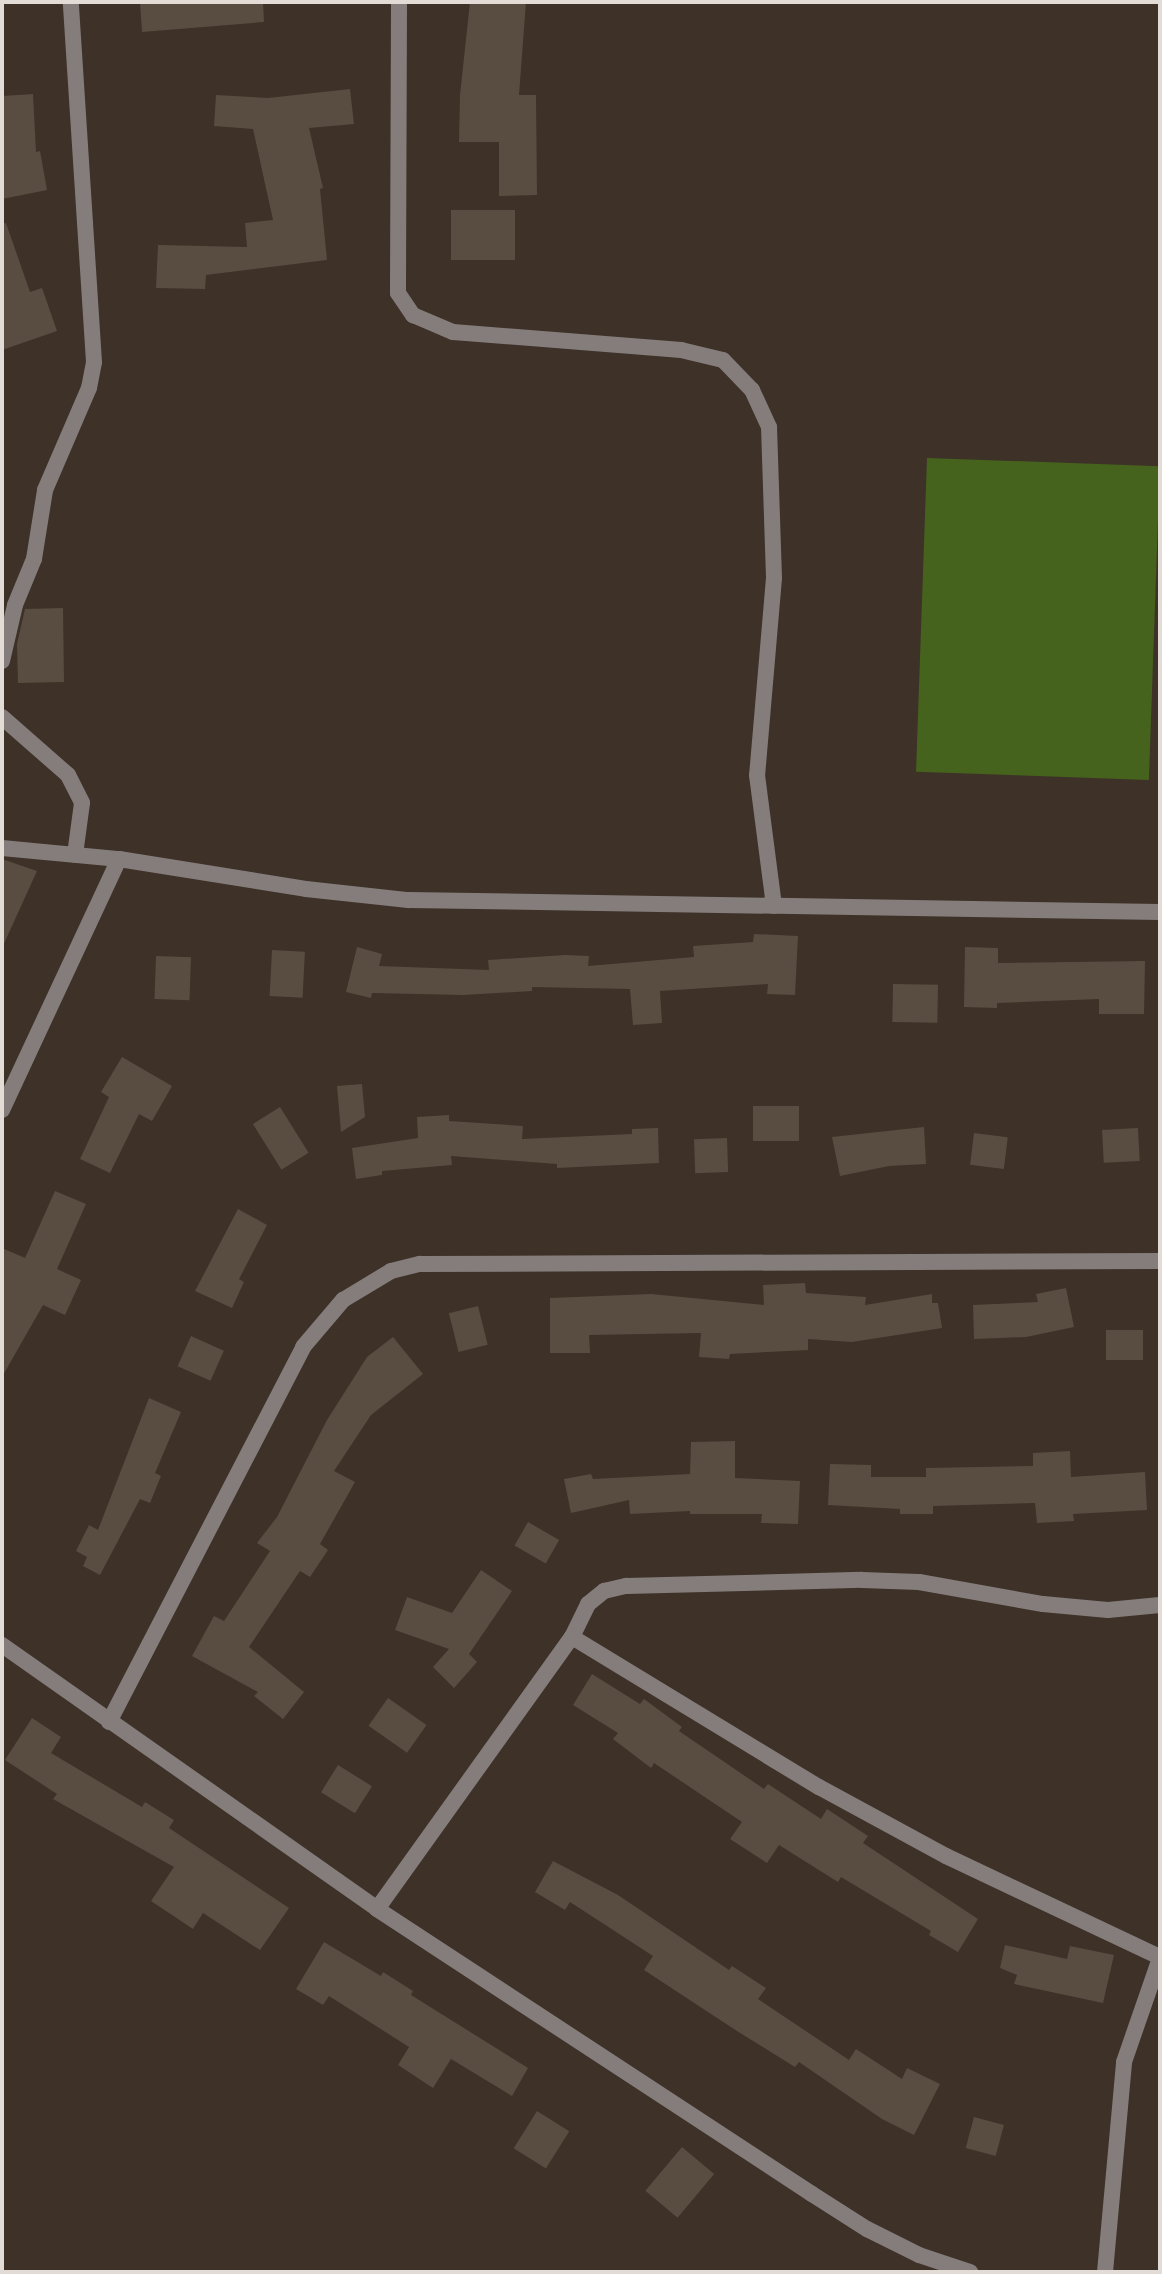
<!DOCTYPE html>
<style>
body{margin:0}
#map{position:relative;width:1162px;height:2274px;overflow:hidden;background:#3d3128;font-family:"Playfair Display",serif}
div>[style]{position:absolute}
.green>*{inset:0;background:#46631d;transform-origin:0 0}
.building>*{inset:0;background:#594d42;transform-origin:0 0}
.minor>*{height:16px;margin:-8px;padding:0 8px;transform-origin:8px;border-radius:8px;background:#857d7b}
.tertiary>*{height:16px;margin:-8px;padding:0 8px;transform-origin:8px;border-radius:8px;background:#857d7b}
span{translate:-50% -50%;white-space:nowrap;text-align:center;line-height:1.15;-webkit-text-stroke:6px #33271e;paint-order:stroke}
.frame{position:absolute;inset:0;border:4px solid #e3dbd5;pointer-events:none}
</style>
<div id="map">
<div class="green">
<div style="left:927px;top:458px;width:233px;height:314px;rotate:2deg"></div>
</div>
<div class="building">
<div style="clip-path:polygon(140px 2px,263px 2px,264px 22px,142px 32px)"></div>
<div style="clip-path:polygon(470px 2px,526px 2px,519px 95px,536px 95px,537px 195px,499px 196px,499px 142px,459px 142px,460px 95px)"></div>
<div style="clip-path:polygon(350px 89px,354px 124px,309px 128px,323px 188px,320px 189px,327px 260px,206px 275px,205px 289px,156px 288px,158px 245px,247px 247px,245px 223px,273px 220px,253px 129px,214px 126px,216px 95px,268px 98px)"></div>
<div style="clip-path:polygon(33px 94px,36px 152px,40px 151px,47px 190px,2px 199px,2px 96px)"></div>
<div style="left:451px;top:210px;width:64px;height:50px"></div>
<div style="clip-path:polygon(6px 223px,30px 292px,42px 288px,57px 331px,2px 350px,2px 224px)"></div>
<div style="clip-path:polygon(63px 608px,64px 682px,18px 683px,17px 644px,25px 609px)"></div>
<div style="clip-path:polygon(2px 859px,37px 871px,2px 948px)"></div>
<div style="clip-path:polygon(754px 934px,798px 936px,795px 995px,767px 994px,768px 984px,660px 991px,662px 1023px,633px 1025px,630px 989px,532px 987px,532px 991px,463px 995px,372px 993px,371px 998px,346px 992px,357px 947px,382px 954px,379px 966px,489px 970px,488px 960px,565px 955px,589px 956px,588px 966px,694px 957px,693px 946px,753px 942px)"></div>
<div style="clip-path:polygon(965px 947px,998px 948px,998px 963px,1145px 961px,1144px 1014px,1099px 1014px,1099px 999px,997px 1003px,997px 1008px,964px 1007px)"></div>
<div style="left:272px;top:950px;width:33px;height:46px;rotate:3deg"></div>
<div style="left:156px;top:956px;width:35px;height:43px;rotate:2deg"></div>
<div style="left:893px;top:984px;width:45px;height:38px;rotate:1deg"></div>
<div style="clip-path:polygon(122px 1057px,172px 1086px,152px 1121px,139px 1114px,110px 1173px,80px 1159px,109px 1097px,101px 1092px)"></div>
<div style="clip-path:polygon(362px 1084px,365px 1117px,341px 1132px,337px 1086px)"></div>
<div style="left:753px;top:1106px;width:46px;height:35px"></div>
<div style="left:280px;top:1107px;width:54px;height:32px;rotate:58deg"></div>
<div style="clip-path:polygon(449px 1115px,449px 1121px,523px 1126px,522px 1139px,632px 1134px,632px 1129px,658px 1128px,659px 1163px,557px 1168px,557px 1164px,451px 1156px,452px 1165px,382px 1171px,382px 1175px,356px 1179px,352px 1148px,418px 1138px,417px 1117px)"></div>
<div style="clip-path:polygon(924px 1127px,926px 1164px,889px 1166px,840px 1176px,832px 1137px)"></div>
<div style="left:1138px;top:1128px;width:33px;height:36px;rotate:87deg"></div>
<div style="left:974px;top:1133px;width:34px;height:32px;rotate:7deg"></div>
<div style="left:727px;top:1138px;width:34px;height:33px;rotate:88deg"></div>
<div style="clip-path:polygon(55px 1191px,86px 1204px,57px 1269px,81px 1280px,65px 1315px,43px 1305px,2px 1377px,2px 1248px,25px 1258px)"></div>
<div style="clip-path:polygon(238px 1209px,267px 1225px,239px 1279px,244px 1282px,232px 1308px,195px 1291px)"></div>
<div style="clip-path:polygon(805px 1283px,806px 1293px,866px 1297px,865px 1305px,932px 1294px,932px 1303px,938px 1303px,942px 1328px,852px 1342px,808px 1339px,808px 1350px,730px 1354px,729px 1359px,699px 1357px,701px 1333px,589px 1335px,590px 1353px,550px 1353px,550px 1298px,651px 1294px,764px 1305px,763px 1285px)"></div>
<div style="clip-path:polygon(1066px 1288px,1074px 1327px,1026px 1337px,974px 1339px,973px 1305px,1038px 1302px,1036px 1294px)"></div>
<div style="left:478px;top:1306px;width:40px;height:30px;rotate:76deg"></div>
<div style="left:1106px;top:1330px;width:37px;height:30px"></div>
<div style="left:191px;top:1336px;width:36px;height:33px;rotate:24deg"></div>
<div style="clip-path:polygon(393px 1337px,423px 1374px,371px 1415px,334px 1471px,355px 1482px,320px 1544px,328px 1550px,310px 1577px,300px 1571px,249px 1647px,304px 1692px,283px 1719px,254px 1696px,258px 1692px,192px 1656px,214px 1616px,224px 1621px,270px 1551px,257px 1543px,277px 1517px,327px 1420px,367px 1357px)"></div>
<div style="clip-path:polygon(149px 1398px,181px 1412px,155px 1473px,161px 1476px,150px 1503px,140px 1499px,100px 1575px,83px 1566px,87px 1557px,76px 1551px,89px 1525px,98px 1530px)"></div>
<div style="clip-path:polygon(735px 1441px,735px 1478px,800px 1481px,798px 1524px,761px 1523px,762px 1514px,690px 1514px,690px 1511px,630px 1514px,629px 1500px,571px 1513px,564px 1479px,591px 1474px,593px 1479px,690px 1474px,691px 1442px)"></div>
<div style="clip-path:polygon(1070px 1451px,1071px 1477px,1145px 1472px,1147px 1510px,1073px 1514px,1074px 1521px,1037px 1523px,1035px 1503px,933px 1506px,933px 1514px,900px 1514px,900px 1509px,828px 1505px,830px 1464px,871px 1465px,871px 1477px,926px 1477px,926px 1468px,1033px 1466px,1033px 1453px)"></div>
<div style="left:528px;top:1522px;width:36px;height:27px;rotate:30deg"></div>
<div style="clip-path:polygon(481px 1570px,512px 1591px,469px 1654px,477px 1662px,454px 1688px,433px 1667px,449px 1649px,395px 1630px,407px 1597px,452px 1613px)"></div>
<div style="clip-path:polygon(592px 1674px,640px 1704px,644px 1699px,682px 1727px,679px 1731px,764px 1789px,768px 1784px,821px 1819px,827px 1809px,868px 1836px,863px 1843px,978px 1919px,958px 1952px,929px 1935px,931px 1931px,841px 1877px,838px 1882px,779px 1845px,767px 1863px,730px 1839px,742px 1822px,654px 1763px,651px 1768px,613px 1739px,618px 1733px,573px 1705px)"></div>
<div style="left:388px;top:1698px;width:47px;height:34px;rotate:35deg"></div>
<div style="clip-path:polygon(32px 1718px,61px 1737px,51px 1753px,142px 1807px,145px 1802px,174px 1820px,169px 1828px,289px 1908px,260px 1950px,203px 1913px,193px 1929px,151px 1901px,174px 1867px,53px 1799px,57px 1794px,5px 1760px)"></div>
<div style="left:338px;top:1765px;width:40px;height:32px;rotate:32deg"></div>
<div style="clip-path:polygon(553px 1861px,618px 1895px,729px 1970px,732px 1966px,766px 1988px,758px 1999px,849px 2060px,856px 2049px,902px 2079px,907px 2068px,940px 2084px,914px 2135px,882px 2119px,799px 2062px,795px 2067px,737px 2031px,644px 1970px,653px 1956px,570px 1902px,565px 1910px,535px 1892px)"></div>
<div style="clip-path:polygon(324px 1942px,381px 1976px,383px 1972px,413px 1991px,411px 1995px,528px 2068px,512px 2096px,451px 2059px,433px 2088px,398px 2065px,409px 2047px,329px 1996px,323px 2005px,296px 1989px)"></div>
<div style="clip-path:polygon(1005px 1945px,1067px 1959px,1070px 1946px,1114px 1955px,1103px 2003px,1014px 1984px,1017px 1975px,1000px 1968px)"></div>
<div style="left:537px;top:2111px;width:38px;height:44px;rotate:32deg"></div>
<div style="left:974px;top:2117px;width:31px;height:32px;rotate:15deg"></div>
<div style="left:682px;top:2147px;width:42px;height:57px;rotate:40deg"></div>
</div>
<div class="minor">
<div style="left:399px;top:2px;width:291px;rotate:90.2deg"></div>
<div style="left:398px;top:293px;width:27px;rotate:56deg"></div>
<div style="left:413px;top:315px;width:43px;rotate:23deg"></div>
<div style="left:453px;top:332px;width:229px;rotate:4.5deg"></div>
<div style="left:681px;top:350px;width:43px;rotate:13.4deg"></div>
<div style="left:723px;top:360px;width:42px;rotate:46deg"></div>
<div style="left:752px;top:390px;width:41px;rotate:65.3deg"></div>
<div style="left:769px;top:427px;width:151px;rotate:88.1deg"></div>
<div style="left:774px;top:578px;width:198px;rotate:94.9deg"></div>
<div style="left:757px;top:775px;width:132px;rotate:82.6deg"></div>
<div style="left:2px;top:661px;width:57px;rotate:-76.9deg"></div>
<div style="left:15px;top:605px;width:50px;rotate:-67.6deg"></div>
<div style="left:34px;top:559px;width:70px;rotate:-80.9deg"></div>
<div style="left:45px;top:490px;width:111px;rotate:-66.7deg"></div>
<div style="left:89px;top:388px;width:26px;rotate:-79deg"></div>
<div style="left:94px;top:362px;width:361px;rotate:-93.7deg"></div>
<div style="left:2px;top:717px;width:88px;rotate:41.3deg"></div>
<div style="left:68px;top:775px;width:31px;rotate:63deg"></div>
<div style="left:82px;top:803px;width:52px;rotate:97.7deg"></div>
<div style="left:2px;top:1110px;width:277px;rotate:-65deg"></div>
<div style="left:572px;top:1637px;width:289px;rotate:31.3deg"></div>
<div style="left:819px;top:1787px;width:145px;rotate:28.5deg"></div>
<div style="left:946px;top:1856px;width:237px;rotate:25.3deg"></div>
<div style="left:2px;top:1645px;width:459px;rotate:35.1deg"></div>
<div style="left:377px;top:1909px;width:520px;rotate:33.23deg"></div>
<div style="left:812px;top:2194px;width:65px;rotate:32.5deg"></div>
<div style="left:867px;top:2229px;width:58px;rotate:26.6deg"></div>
<div style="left:919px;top:2255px;width:54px;rotate:18.4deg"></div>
<div style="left:109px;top:1722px;width:422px;rotate:-62.6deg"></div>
<div style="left:303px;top:1347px;width:62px;rotate:-49.6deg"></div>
<div style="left:343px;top:1300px;width:56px;rotate:-31.1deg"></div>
<div style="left:391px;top:1271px;width:30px;rotate:-14deg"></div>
<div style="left:420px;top:1264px;width:740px;rotate:-0.23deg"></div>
<div style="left:377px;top:1909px;width:335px;rotate:-54.4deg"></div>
<div style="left:572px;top:1637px;width:37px;rotate:-64deg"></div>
<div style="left:588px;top:1604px;width:21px;rotate:-39deg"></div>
<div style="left:604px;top:1591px;width:23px;rotate:-13deg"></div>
<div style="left:626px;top:1586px;width:236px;rotate:-1.5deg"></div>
<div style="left:862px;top:1580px;width:57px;rotate:2deg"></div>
<div style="left:919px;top:1582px;width:126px;rotate:10.1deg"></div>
<div style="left:1043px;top:1604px;width:65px;rotate:5.3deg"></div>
<div style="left:1108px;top:1610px;width:52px;rotate:-5.5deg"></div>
<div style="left:1105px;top:2272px;width:211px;rotate:-84.8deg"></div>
<div style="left:1124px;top:2062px;width:110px;rotate:-70.9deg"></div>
</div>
<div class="tertiary">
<div style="left:2px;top:848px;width:118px;rotate:5.4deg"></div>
<div style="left:119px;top:859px;width:189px;rotate:9.1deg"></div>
<div style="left:306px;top:889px;width:103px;rotate:6.2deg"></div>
<div style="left:408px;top:900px;width:752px;rotate:0.91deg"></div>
</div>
<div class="frame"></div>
</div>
